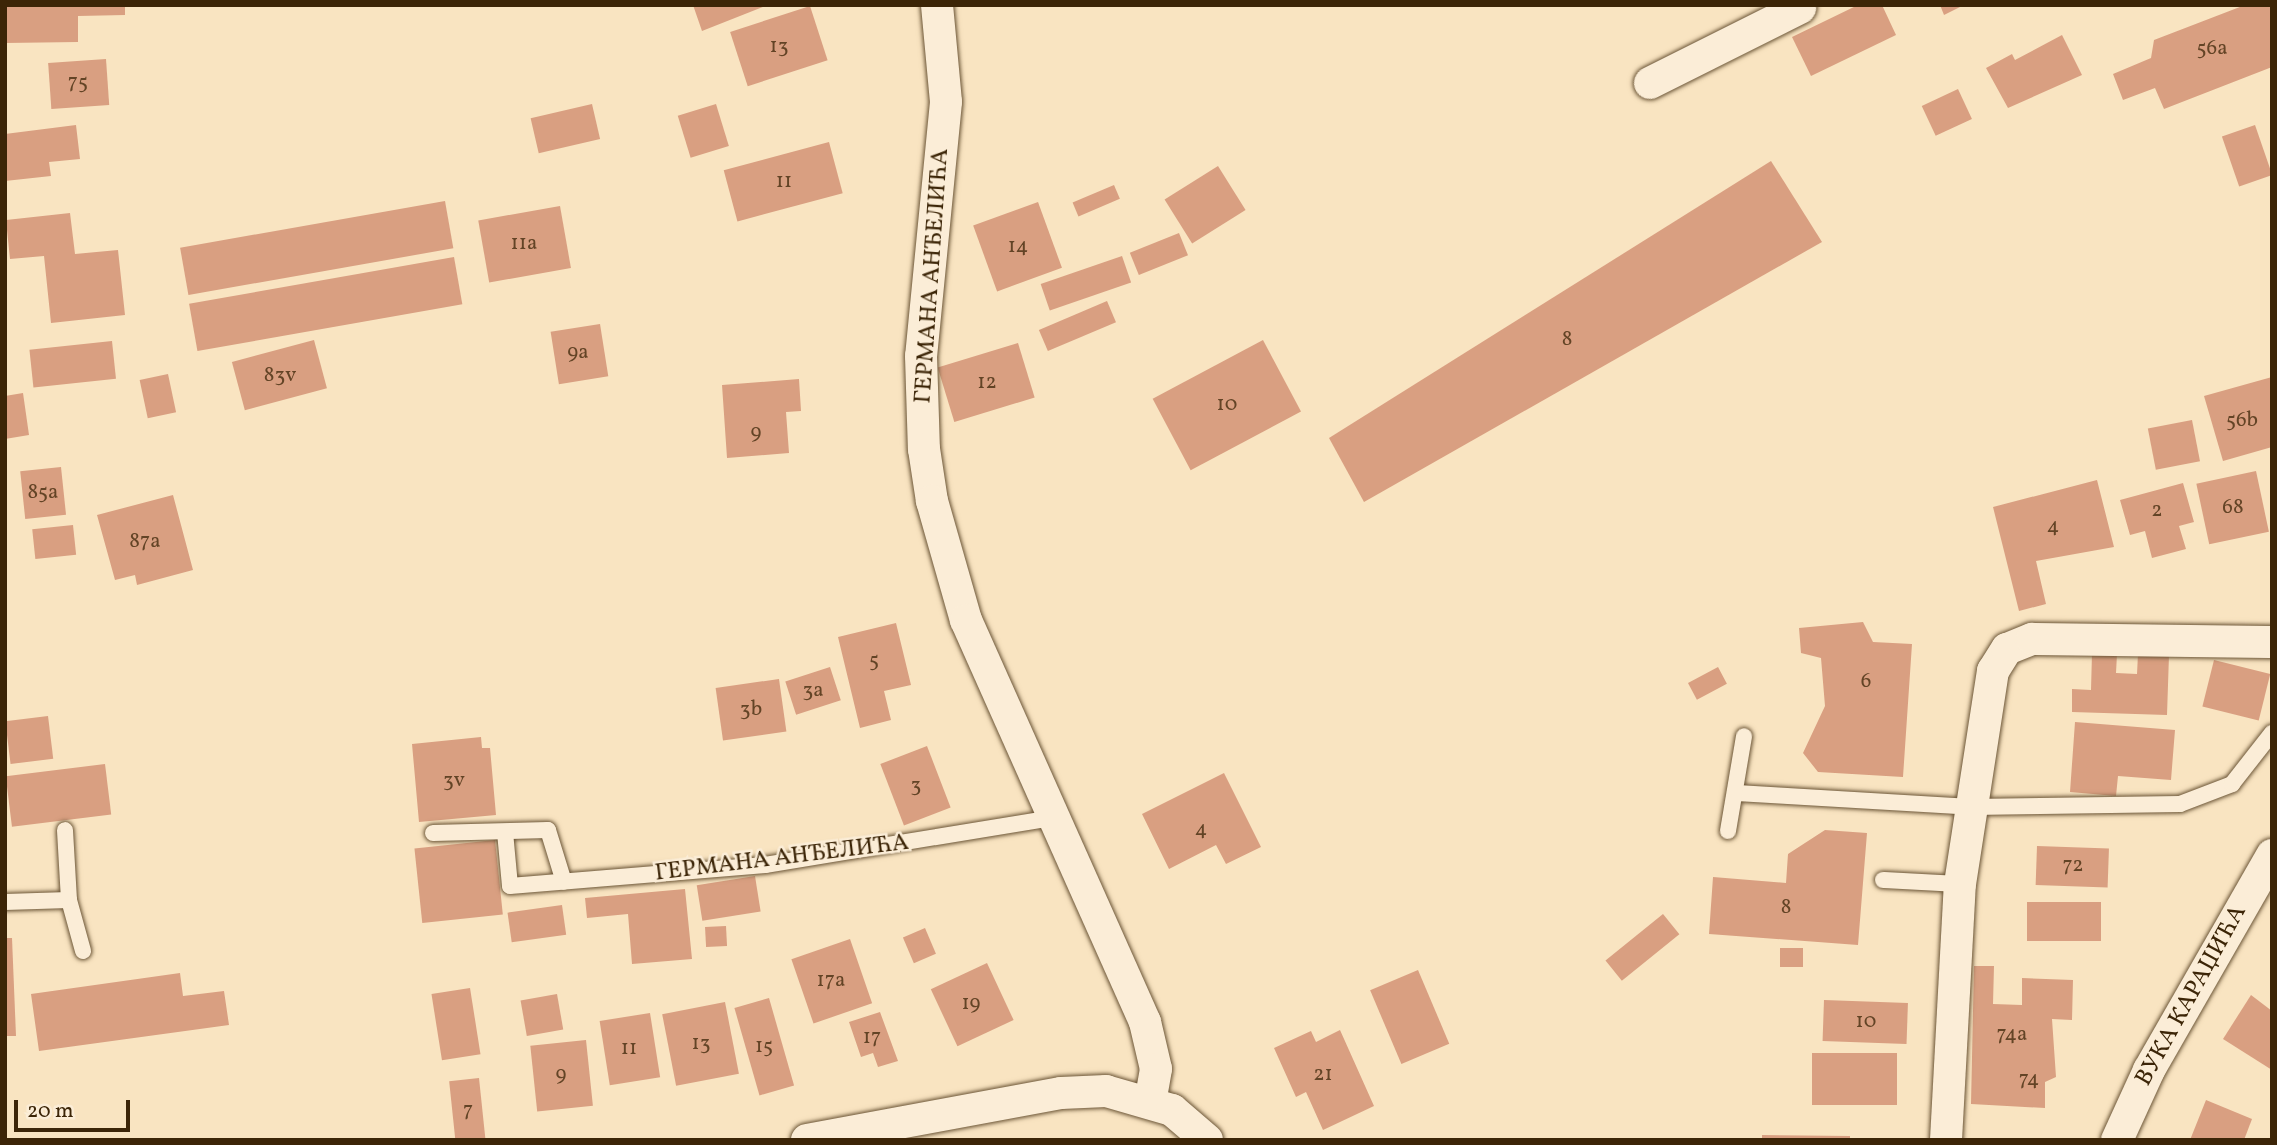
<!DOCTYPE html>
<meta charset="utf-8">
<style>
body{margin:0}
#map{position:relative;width:2277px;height:1145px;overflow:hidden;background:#f9e4c1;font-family:Vollkorn,serif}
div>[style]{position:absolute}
.building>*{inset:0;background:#d99f81;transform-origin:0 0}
.roads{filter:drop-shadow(0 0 2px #6b5536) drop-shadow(0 0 2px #6b5536)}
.service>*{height:16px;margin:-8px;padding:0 8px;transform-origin:8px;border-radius:8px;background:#fbedd7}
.minor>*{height:32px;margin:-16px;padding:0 16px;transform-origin:16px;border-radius:16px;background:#fbedd7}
span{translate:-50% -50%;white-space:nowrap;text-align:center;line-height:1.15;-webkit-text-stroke:5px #fbedd7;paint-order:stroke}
.number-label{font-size:21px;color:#634426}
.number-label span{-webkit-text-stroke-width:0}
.street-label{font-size:24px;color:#3c2507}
.frame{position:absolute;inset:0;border:7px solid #3c2507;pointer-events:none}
.scale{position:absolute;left:14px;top:1100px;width:116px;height:32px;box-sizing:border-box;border:4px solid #3c2507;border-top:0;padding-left:9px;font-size:21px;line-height:24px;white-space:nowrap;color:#3c2507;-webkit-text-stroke:5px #fbedd7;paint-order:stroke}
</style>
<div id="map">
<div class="building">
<div style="clip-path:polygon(5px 5px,125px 5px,125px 15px,78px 16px,78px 42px,5px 43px)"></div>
<div style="clip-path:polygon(693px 5px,768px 5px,702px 31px)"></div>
<div style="clip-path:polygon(1858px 5px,1882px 5px,1896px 35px,1811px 76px,1792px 37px)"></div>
<div style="clip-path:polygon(1940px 5px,1964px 5px,1944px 15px)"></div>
<div style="clip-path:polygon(2245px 5px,2272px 5px,2272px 67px,2164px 109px,2155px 88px,2123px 100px,2113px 74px,2151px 58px,2154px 40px)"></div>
<div style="left:810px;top:6px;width:57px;height:84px;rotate:72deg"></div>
<div style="clip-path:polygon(2062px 35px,2082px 75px,2008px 108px,1986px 68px,2012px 54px,2015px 60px)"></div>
<div style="left:106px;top:59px;width:46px;height:58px;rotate:86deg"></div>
<div style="left:1958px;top:89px;width:33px;height:40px;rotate:65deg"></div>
<div style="left:592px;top:104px;width:36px;height:63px;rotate:77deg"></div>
<div style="left:716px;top:104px;width:44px;height:40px;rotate:73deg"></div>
<div style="clip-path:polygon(76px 125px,80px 159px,49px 162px,51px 176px,5px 181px,5px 134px)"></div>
<div style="left:2255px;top:125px;width:53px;height:35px;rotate:71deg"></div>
<div style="left:829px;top:142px;width:53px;height:109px;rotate:75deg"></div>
<div style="clip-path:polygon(1771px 161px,1822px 242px,1364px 502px,1329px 438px)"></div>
<div style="left:1218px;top:166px;width:52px;height:63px;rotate:58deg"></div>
<div style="left:1114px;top:185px;width:15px;height:45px;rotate:67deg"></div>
<div style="left:445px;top:201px;width:48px;height:269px;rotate:80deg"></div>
<div style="left:1038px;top:202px;width:70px;height:69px;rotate:70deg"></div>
<div style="left:560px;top:206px;width:63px;height:83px;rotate:80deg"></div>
<div style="clip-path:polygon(70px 213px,75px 254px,118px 250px,125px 315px,51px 323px,44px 256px,10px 259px,6px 220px)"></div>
<div style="left:1179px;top:233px;width:24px;height:53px;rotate:68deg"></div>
<div style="left:1122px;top:256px;width:28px;height:86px;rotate:71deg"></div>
<div style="left:454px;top:257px;width:48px;height:269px;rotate:80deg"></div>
<div style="left:1107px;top:301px;width:23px;height:74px;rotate:67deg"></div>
<div style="left:600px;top:324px;width:53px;height:50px;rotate:81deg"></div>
<div style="left:314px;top:340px;width:50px;height:85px;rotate:75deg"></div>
<div style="left:1263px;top:340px;width:81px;height:125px;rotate:62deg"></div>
<div style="left:112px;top:341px;width:38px;height:83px;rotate:84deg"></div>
<div style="left:1018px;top:343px;width:57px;height:84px;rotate:73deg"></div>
<div style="left:168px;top:374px;width:39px;height:29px;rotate:78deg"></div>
<div style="clip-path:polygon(2272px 377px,2272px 447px,2223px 461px,2204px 396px)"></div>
<div style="clip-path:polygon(799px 379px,801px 411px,786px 412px,789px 453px,727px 458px,722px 385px)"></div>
<div style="clip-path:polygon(23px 393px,29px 435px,5px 439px,5px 396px)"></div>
<div style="left:2192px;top:420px;width:42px;height:45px;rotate:79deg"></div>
<div style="left:61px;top:467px;width:48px;height:41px;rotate:84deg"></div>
<div style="left:2256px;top:471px;width:62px;height:61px;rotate:78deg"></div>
<div style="clip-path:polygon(2097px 480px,2114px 547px,2036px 561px,2046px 604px,2019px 611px,1993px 507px)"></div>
<div style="clip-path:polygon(2183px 483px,2194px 522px,2179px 526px,2186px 549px,2152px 558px,2145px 531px,2130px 535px,2120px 500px)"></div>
<div style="clip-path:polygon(173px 495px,193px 570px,137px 585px,135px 575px,115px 580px,97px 515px)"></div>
<div style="left:73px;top:525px;width:30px;height:41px;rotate:84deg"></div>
<div style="clip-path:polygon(1863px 622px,1873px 642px,1912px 644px,1903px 777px,1818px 772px,1803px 753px,1825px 706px,1821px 658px,1801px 653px,1799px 628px)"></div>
<div style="clip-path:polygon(896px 623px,911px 685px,884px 691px,891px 720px,860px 728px,838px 637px)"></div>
<div style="clip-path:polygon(2092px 653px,2117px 654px,2116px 673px,2137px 674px,2138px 654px,2169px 655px,2167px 715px,2072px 712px,2072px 689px,2091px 690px)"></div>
<div style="left:2214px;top:660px;width:58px;height:48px;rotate:14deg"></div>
<div style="left:830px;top:667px;width:35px;height:47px;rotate:72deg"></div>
<div style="left:1718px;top:667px;width:19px;height:34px;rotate:62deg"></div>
<div style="left:779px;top:679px;width:53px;height:64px;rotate:82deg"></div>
<div style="left:48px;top:716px;width:43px;height:43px;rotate:83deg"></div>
<div style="clip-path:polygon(2075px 722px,2175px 730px,2171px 780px,2118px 776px,2116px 796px,2070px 792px)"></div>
<div style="clip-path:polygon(481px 737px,482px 748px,490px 748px,496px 815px,419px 822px,412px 744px)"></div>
<div style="left:927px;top:746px;width:66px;height:50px;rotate:69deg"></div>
<div style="left:105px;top:764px;width:51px;height:100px;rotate:83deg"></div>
<div style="clip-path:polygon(1224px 773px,1261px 847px,1226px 864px,1216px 845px,1169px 869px,1142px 814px)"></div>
<div style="clip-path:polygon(1825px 830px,1867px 833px,1858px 945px,1709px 934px,1713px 877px,1786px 883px,1788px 854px)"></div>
<div style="left:495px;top:840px;width:75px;height:81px;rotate:84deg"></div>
<div style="left:2037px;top:846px;width:72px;height:39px;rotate:2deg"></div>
<div style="left:755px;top:876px;width:36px;height:59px;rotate:81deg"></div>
<div style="clip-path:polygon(685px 889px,692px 959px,632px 964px,628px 914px,587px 918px,585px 898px)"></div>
<div style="left:2027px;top:902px;width:74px;height:39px"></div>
<div style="left:562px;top:905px;width:30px;height:55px;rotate:82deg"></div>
<div style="left:1663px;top:914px;width:26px;height:74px;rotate:51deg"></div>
<div style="left:726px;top:926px;width:20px;height:21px;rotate:87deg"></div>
<div style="left:925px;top:928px;width:28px;height:24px;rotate:67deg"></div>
<div style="clip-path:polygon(5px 938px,12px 938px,16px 1036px,5px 1036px)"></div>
<div style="left:850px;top:939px;width:68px;height:62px;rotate:71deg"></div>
<div style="left:1780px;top:948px;width:23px;height:19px"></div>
<div style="left:987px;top:963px;width:63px;height:62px;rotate:65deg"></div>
<div style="clip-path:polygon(1974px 966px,1994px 966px,1993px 1004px,2022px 1005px,2022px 978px,2073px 980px,2072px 1020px,2052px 1019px,2056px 1077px,2045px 1082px,2045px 1108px,1971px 1104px)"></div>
<div style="left:1418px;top:970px;width:80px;height:52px;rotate:67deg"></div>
<div style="clip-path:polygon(180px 973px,183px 996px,224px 991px,229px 1025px,39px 1051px,31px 994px)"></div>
<div style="left:470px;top:988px;width:67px;height:39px;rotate:81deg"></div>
<div style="left:557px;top:994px;width:36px;height:37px;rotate:80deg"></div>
<div style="clip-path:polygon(2251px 995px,2272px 1011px,2272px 1070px,2223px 1039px)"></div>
<div style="left:769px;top:998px;width:91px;height:36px;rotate:74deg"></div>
<div style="left:1824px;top:1000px;width:84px;height:41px;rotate:2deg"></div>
<div style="left:725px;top:1002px;width:73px;height:64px;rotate:79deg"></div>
<div style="clip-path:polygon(880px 1012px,898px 1061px,878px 1067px,873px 1053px,861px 1057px,849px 1022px)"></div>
<div style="left:650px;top:1013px;width:65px;height:51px;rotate:81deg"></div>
<div style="clip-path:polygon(1340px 1030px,1374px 1106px,1323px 1130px,1306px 1092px,1296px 1097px,1274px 1048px,1311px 1031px,1316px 1042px)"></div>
<div style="left:586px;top:1040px;width:66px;height:56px;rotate:84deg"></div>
<div style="left:1812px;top:1053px;width:85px;height:52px"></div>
<div style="left:479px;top:1078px;width:62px;height:30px;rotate:84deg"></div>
<div style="clip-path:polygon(2206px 1100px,2252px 1119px,2244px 1140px,2190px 1140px)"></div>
<div style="clip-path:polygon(1762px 1135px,1850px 1136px,1850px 1140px,1762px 1140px)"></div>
</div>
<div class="roads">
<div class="service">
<div style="left:1737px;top:793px;width:234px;rotate:3.4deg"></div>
<div style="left:1971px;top:807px;width:209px;rotate:-0.8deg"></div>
<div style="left:2180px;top:804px;width:56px;rotate:-21deg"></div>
<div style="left:2232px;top:784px;width:65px;rotate:-51.9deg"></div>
<div style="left:1728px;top:831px;width:96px;rotate:-80.4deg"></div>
<div style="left:505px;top:832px;width:54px;rotate:84.7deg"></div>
<div style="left:510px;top:886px;width:256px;rotate:-4.7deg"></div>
<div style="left:765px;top:865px;width:292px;rotate:-9.3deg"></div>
<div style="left:433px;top:833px;width:115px;rotate:-1.5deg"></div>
<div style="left:548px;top:830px;width:54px;rotate:72.9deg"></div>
<div style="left:1883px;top:880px;width:77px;rotate:3deg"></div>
<div style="left:69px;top:900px;width:53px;rotate:74.6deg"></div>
<div style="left:5px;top:902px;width:64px;rotate:-1.8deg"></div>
<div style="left:69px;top:900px;width:70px;rotate:-93.3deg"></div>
</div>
<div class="minor">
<div style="left:937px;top:5px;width:97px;rotate:84.7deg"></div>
<div style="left:946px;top:102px;width:255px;rotate:95.6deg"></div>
<div style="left:921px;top:356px;width:93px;rotate:88.2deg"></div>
<div style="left:924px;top:449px;width:53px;rotate:81.3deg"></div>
<div style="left:932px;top:501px;width:124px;rotate:74.1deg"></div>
<div style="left:966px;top:620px;width:440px;rotate:66deg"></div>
<div style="left:1145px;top:1022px;width:48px;rotate:76.8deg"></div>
<div style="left:1156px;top:1069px;width:34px;rotate:100deg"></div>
<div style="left:1650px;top:83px;width:168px;rotate:-26.6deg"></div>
<div style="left:807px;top:1140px;width:258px;rotate:-10.5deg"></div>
<div style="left:1061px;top:1093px;width:45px;rotate:-2.5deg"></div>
<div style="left:1106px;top:1091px;width:69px;rotate:16.1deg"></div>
<div style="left:1172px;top:1110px;width:46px;rotate:40.6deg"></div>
<div style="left:1946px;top:1140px;width:256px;rotate:-86.9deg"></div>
<div style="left:1960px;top:884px;width:216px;rotate:-81.2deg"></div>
<div style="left:1993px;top:671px;width:26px;rotate:-58deg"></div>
<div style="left:2007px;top:649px;width:27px;rotate:-22deg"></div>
<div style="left:2032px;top:639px;width:240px;rotate:0.7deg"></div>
<div style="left:2117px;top:1140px;width:77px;rotate:-65.4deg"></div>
<div style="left:2149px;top:1070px;width:248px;rotate:-60.2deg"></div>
</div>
</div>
<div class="number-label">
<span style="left:779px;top:47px">13</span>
<span style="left:2212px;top:49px">56a</span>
<span style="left:78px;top:83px">75</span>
<span style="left:784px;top:182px">11</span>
<span style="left:524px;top:244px">11a</span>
<span style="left:1018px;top:247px">14</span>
<span style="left:1567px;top:340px">8</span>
<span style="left:578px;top:353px">9a</span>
<span style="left:280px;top:376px">83v</span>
<span style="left:987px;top:383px">12</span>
<span style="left:1227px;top:405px">10</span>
<span style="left:2242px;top:421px">56b</span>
<span style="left:756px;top:433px">9</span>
<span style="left:43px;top:493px">85a</span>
<span style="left:2233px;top:508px">68</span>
<span style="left:2157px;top:511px">2</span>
<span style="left:2053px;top:527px">4</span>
<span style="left:145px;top:542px">87a</span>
<span style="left:874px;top:661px">5</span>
<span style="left:1866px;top:682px">6</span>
<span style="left:813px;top:691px">3a</span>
<span style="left:751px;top:710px">3b</span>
<span style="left:454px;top:781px">3v</span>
<span style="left:916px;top:786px">3</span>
<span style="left:1201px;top:830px">4</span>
<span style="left:2073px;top:866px">72</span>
<span style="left:1786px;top:908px">8</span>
<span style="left:831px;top:981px">17a</span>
<span style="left:971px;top:1004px">19</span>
<span style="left:1866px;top:1022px">10</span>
<span style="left:2012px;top:1035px">74a</span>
<span style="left:872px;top:1038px">17</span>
<span style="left:701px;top:1044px">13</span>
<span style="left:764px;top:1047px">15</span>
<span style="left:629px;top:1049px">11</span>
<span style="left:561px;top:1075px">9</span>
<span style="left:1323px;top:1075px">21</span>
<span style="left:2029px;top:1080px">74</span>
<span style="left:468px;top:1111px">7</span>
</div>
<div class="street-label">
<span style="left:933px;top:276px;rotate:-86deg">ГЕРМАНА АНЂЕЛИЋА</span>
<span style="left:782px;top:859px;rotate:-7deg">ГЕРМАНА АНЂЕЛИЋА</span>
<span style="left:2192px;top:996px;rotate:-61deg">ВУКА КАРАЏИЋА</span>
</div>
<div class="frame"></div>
<div class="scale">20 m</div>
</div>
